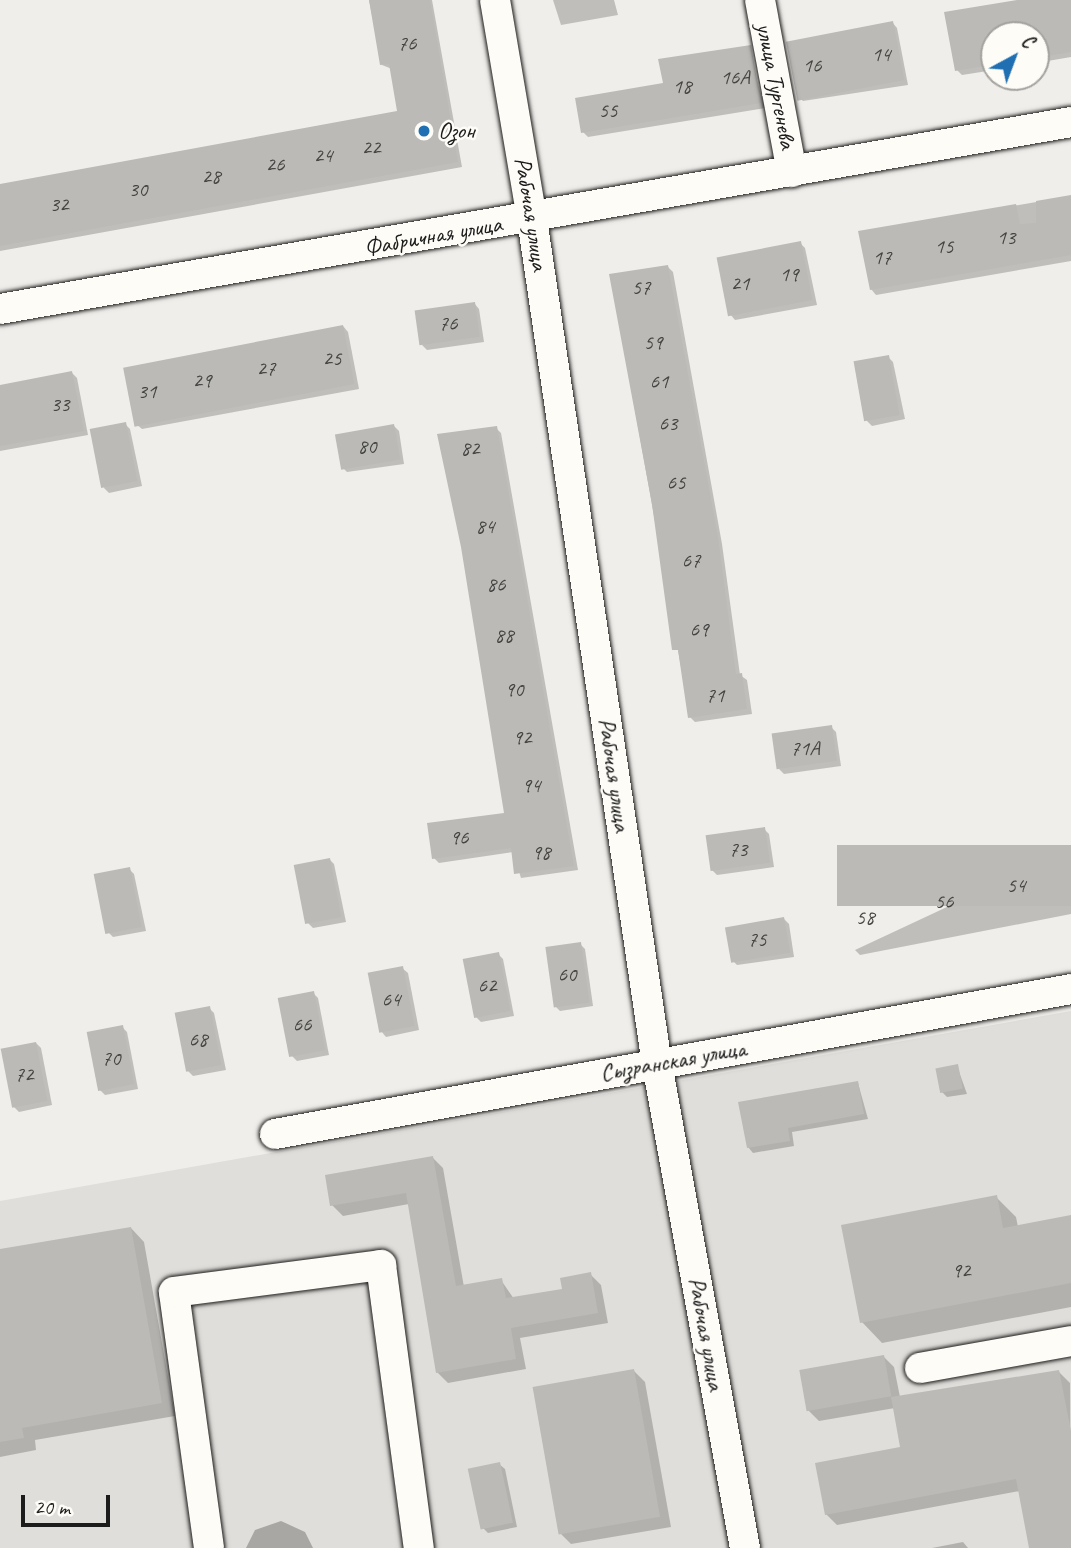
<!DOCTYPE html>
<meta charset="utf-8">
<style>
body{margin:0}
#map{position:relative;width:1071px;height:1548px;overflow:hidden;background:#f0eeea;font-family:Caveat,sans-serif}
div>[style]{position:absolute}
.built>*{inset:0;background:#e0deda}
.water>*{inset:0;background:#a8a7a3}
.shadow>*{inset:0;background:#0003}
.building>*{inset:0;background:#bbbab6;transform-origin:0 0}
.roads{filter:drop-shadow(0 0 2px #1c1c1c) drop-shadow(0 0 2px #1c1c1c)}
.minor>*{height:30px;margin:-15px;padding:0 15px;transform-origin:15px;border-radius:15px;background:#fdfcf7}
.dots>*{width:19px;height:19px;translate:-50% -50%;box-sizing:border-box;border:4px solid #fdfcf7;border-radius:50%}
span{translate:-50% -50%;white-space:nowrap;text-align:center;line-height:1.15;-webkit-text-stroke:5px #fdfcf7;paint-order:stroke}
.number-label{font-size:21px;color:#444442}
.number-label span{-webkit-text-stroke-width:0}
.street-label{font-size:24px;color:#1c1c1c}
.poi-label{font-size:24px;color:#1c1c1c}
.left{translate:0 -50%;text-align:left}
.north{position:absolute;left:980px;top:21px;width:70px;height:70px;box-sizing:border-box;background:#fdfcf7;border:2px solid #a3a29f;border-radius:50%;rotate:41deg;font-size:19px;font-weight:700;line-height:28px;text-align:center;color:#1c1c1c}
.north::after{content:'';display:block;margin:auto;width:24px;height:32px;background:#1f6fb2;clip-path:polygon(50% 0,100% 100%,50% 72%,0 100%)}
.scale{position:absolute;left:21px;top:1495px;width:89px;height:32px;box-sizing:border-box;border:4px solid #1c1c1c;border-top:0;padding-left:9px;font-size:21px;line-height:24px;white-space:nowrap;color:#1c1c1c;-webkit-text-stroke:5px #fdfcf7;paint-order:stroke}
</style>
<div id="map">
<div class="built">
<div style="clip-path:polygon(1071px 1011px,1071px 1548px,0 1548px,0 1201px)"></div>
</div>
<div class="water">
<div style="clip-path:polygon(281px 1521px,305px 1532px,313px 1548px,246px 1548px,255px 1530px)"></div>
</div>
<div class="shadow">
<div style="clip-path:polygon(369px 0,432px 0,462px 167px,0 251px,0 186px,399px 113px,392px 69px,382px 65px)"></div>
<div style="clip-path:polygon(553px 0,614px 0,618px 15px,561px 25px)"></div>
<div style="clip-path:polygon(1027px 0,1071px 0,1071px 57px,1036px 63px,1036px 35px,994px 35px,994px 70px,962px 75px,957px 70px,946px 13px)"></div>
<div style="clip-path:polygon(892px 22px,897px 28px,908px 85px,803px 101px,797px 96px)"></div>
<div style="clip-path:polygon(747px 47px,765px 108px,588px 137px,583px 132px,665px 85px)"></div>
<div style="clip-path:polygon(1071px 196px,1071px 261px,876px 295px,871px 289px,860px 232px)"></div>
<div style="clip-path:polygon(800px 243px,805px 248px,817px 305px,735px 320px,730px 314px)"></div>
<div style="clip-path:polygon(668px 267px,673px 272px,722px 544px,740px 675px,747px 680px,752px 714px,695px 722px,690px 717px,611px 276px)"></div>
<div style="clip-path:polygon(474px 303px,479px 309px,484px 342px,427px 350px,422px 345px)"></div>
<div style="clip-path:polygon(343px 326px,348px 332px,359px 389px,142px 429px,136px 424px)"></div>
<div style="clip-path:polygon(888px 357px,893px 362px,905px 419px,872px 426px,867px 421px)"></div>
<div style="clip-path:polygon(72px 373px,77px 378px,88px 435px,0 451px,0 386px)"></div>
<div style="clip-path:polygon(125px 424px,130px 429px,142px 486px,109px 493px,104px 488px)"></div>
<div style="clip-path:polygon(394px 426px,399px 431px,404px 464px,347px 472px,342px 467px)"></div>
<div style="clip-path:polygon(496px 428px,501px 433px,578px 870px,521px 878px,513px 852px,439px 863px,434px 858px,506px 814px)"></div>
<div style="clip-path:polygon(831px 727px,836px 732px,841px 766px,784px 774px,779px 769px)"></div>
<div style="clip-path:polygon(764px 829px,769px 834px,774px 867px,717px 875px,712px 870px)"></div>
<div style="clip-path:polygon(1071px 849px,1071px 914px,860px 955px,855px 950px)"></div>
<div style="clip-path:polygon(329px 859px,334px 864px,346px 922px,313px 928px,308px 923px)"></div>
<div style="clip-path:polygon(129px 869px,134px 874px,146px 931px,113px 937px,108px 932px)"></div>
<div style="clip-path:polygon(784px 919px,789px 924px,794px 957px,737px 965px,732px 960px)"></div>
<div style="clip-path:polygon(580px 944px,585px 949px,593px 1006px,560px 1011px,555px 1006px)"></div>
<div style="clip-path:polygon(498px 954px,503px 959px,514px 1016px,481px 1022px,476px 1017px)"></div>
<div style="clip-path:polygon(402px 968px,408px 973px,419px 1030px,386px 1037px,381px 1031px)"></div>
<div style="clip-path:polygon(313px 993px,318px 998px,329px 1055px,297px 1061px,292px 1056px)"></div>
<div style="clip-path:polygon(209px 1008px,214px 1013px,226px 1070px,193px 1076px,188px 1071px)"></div>
<div style="clip-path:polygon(122px 1027px,127px 1032px,138px 1089px,105px 1095px,100px 1090px)"></div>
<div style="clip-path:polygon(36px 1043px,41px 1048px,52px 1105px,19px 1112px,14px 1107px)"></div>
<div style="clip-path:polygon(957px 1066px,967px 1094px,947px 1097px,942px 1092px)"></div>
<div style="clip-path:polygon(858px 1083px,868px 1119px,792px 1132px,794px 1146px,753px 1153px,748px 1147px)"></div>
<div style="clip-path:polygon(433px 1158px,443px 1168px,464px 1287px,501px 1280px,514px 1299px,564px 1290px,590px 1274px,601px 1285px,608px 1323px,520px 1338px,526px 1369px,448px 1383px,437px 1372px,409px 1204px,343px 1216px,332px 1205px)"></div>
<div style="clip-path:polygon(996px 1197px,1016px 1217px,1018px 1227px,1071px 1217px,1071px 1307px,882px 1343px,862px 1322px)"></div>
<div style="clip-path:polygon(131px 1228px,144px 1242px,175px 1416px,35px 1440px,36px 1450px,0 1457px,0 1251px)"></div>
<div style="clip-path:polygon(883px 1356px,894px 1367px,900px 1397px,1059px 1372px,1070px 1383px,1071px 1548px,1031px 1548px,1020px 1491px,837px 1525px,826px 1514px,902px 1449px,895px 1408px,819px 1421px,808px 1410px)"></div>
<div style="clip-path:polygon(634px 1371px,645px 1382px,671px 1527px,571px 1544px,560px 1533px)"></div>
<div style="clip-path:polygon(499px 1464px,505px 1469px,517px 1527px,488px 1533px,483px 1528px)"></div>
<div style="clip-path:polygon(963px 1542px,968px 1548px,932px 1548px)"></div>
</div>
<div class="building">
<div style="clip-path:polygon(369px 0,430px 0,458px 162px,0 246px,0 184px,397px 111px,389px 64px,380px 65px)"></div>
<div style="clip-path:polygon(1017px 0,1071px 0,1071px 52px,1036px 58px,1036px 35px,985px 35px,990px 65px,955px 71px,944px 12px)"></div>
<div style="left:893px;top:21px;width:60px;height:109px;rotate:79deg"></div>
<div style="clip-path:polygon(751px 45px,761px 103px,581px 133px,575px 98px,663px 83px,658px 59px)"></div>
<div style="clip-path:polygon(1071px 195px,1071px 255px,870px 290px,858px 231px,1016px 204px,1020px 224px,1036px 223px,1036px 201px)"></div>
<div style="left:801px;top:241px;width:60px;height:86px;rotate:79deg"></div>
<div style="clip-path:polygon(668px 265px,718px 537px,736px 674px,742px 673px,747px 709px,688px 718px,678px 650px,672px 650px,652px 504px,609px 274px)"></div>
<div style="left:475px;top:302px;width:35px;height:61px;rotate:82deg"></div>
<div style="left:343px;top:325px;width:60px;height:224px;rotate:79deg"></div>
<div style="left:889px;top:355px;width:61px;height:36px;rotate:80deg"></div>
<div style="clip-path:polygon(72px 371px,84px 431px,0 446px,0 385px)"></div>
<div style="left:126px;top:422px;width:60px;height:37px;rotate:79deg"></div>
<div style="left:394px;top:424px;width:36px;height:60px;rotate:80deg"></div>
<div style="clip-path:polygon(497px 426px,574px 866px,514px 874px,511px 848px,432px 859px,427px 823px,504px 813px,461px 547px,437px 434px)"></div>
<div style="left:832px;top:725px;width:36px;height:61px;rotate:82deg"></div>
<div style="left:765px;top:827px;width:36px;height:60px;rotate:82deg"></div>
<div style="left:1071px;top:845px;width:61px;height:234px;rotate:90deg"></div>
<div style="left:330px;top:858px;width:60px;height:37px;rotate:79deg"></div>
<div style="left:130px;top:867px;width:61px;height:37px;rotate:79deg"></div>
<div style="left:784px;top:917px;width:36px;height:60px;rotate:80deg"></div>
<div style="left:581px;top:942px;width:61px;height:36px;rotate:82deg"></div>
<div style="left:499px;top:952px;width:60px;height:37px;rotate:79deg"></div>
<div style="left:403px;top:966px;width:61px;height:36px;rotate:79deg"></div>
<div style="left:314px;top:991px;width:60px;height:37px;rotate:79deg"></div>
<div style="left:210px;top:1006px;width:60px;height:36px;rotate:79deg"></div>
<div style="left:123px;top:1025px;width:60px;height:37px;rotate:79deg"></div>
<div style="left:36px;top:1042px;width:60px;height:36px;rotate:79deg"></div>
<div style="left:958px;top:1064px;width:25px;height:23px;rotate:79deg"></div>
<div style="clip-path:polygon(858px 1081px,864px 1114px,788px 1128px,790px 1141px,747px 1148px,738px 1102px)"></div>
<div style="clip-path:polygon(433px 1156px,456px 1286px,502px 1278px,506px 1298px,562px 1289px,560px 1278px,591px 1272px,598px 1313px,511px 1328px,516px 1359px,436px 1373px,406px 1193px,330px 1206px,325px 1175px)"></div>
<div style="clip-path:polygon(997px 1195px,1003px 1228px,1071px 1215px,1071px 1283px,860px 1323px,841px 1225px)"></div>
<div style="clip-path:polygon(131px 1227px,162px 1403px,22px 1428px,24px 1438px,0 1442px,0 1249px)"></div>
<div style="left:884px;top:1355px;width:42px;height:86px;rotate:80deg"></div>
<div style="left:634px;top:1369px;width:150px;height:103px;rotate:80deg"></div>
<div style="clip-path:polygon(1059px 1370px,1071px 1431px,1071px 1548px,1029px 1548px,1016px 1479px,825px 1515px,815px 1463px,900px 1447px,891px 1397px)"></div>
<div style="left:500px;top:1462px;width:62px;height:33px;rotate:78deg"></div>
</div>
<div class="roads">
<div class="minor">
<div style="left:495px;top:0;width:222px;rotate:80.4deg"></div>
<div style="left:532px;top:219px;width:854px;rotate:81.59deg"></div>
<div style="left:657px;top:1064px;width:492px;rotate:79.7deg"></div>
<div style="left:760px;top:0;width:175px;rotate:79.5deg"></div>
<div style="left:0;top:309px;width:1087px;rotate:-9.9deg"></div>
<div style="left:275px;top:1134px;width:809px;rotate:-10.32deg"></div>
<div style="left:920px;top:1368px;width:153px;rotate:-10.1deg"></div>
<div style="left:209px;top:1548px;width:258px;rotate:-97.8deg"></div>
<div style="left:174px;top:1292px;width:209px;rotate:-7.4deg"></div>
<div style="left:381px;top:1265px;width:286px;rotate:82.4deg"></div>
</div>
</div>
<div class="dots">
<div style="left:424px;top:131px;background:#1f6fb2"></div>
</div>
<div class="number-label">
<span style="left:407px;top:43px">76</span>
<span style="left:881px;top:54px">14</span>
<span style="left:812px;top:65px">16</span>
<span style="left:735px;top:77px">16А</span>
<span style="left:682px;top:86px">18</span>
<span style="left:608px;top:110px">55</span>
<span style="left:371px;top:147px">22</span>
<span style="left:323px;top:155px">24</span>
<span style="left:275px;top:164px">26</span>
<span style="left:211px;top:176px">28</span>
<span style="left:138px;top:189px">30</span>
<span style="left:59px;top:204px">32</span>
<span style="left:1006px;top:237px">13</span>
<span style="left:944px;top:246px">15</span>
<span style="left:882px;top:257px">17</span>
<span style="left:789px;top:274px">19</span>
<span style="left:740px;top:283px">21</span>
<span style="left:641px;top:287px">57</span>
<span style="left:448px;top:323px">76</span>
<span style="left:653px;top:342px">59</span>
<span style="left:332px;top:358px">25</span>
<span style="left:266px;top:368px">27</span>
<span style="left:202px;top:380px">29</span>
<span style="left:659px;top:381px">61</span>
<span style="left:147px;top:391px">31</span>
<span style="left:60px;top:404px">33</span>
<span style="left:668px;top:423px">63</span>
<span style="left:367px;top:446px">80</span>
<span style="left:470px;top:448px">82</span>
<span style="left:676px;top:482px">65</span>
<span style="left:485px;top:526px">84</span>
<span style="left:691px;top:560px">67</span>
<span style="left:496px;top:584px">86</span>
<span style="left:699px;top:629px">69</span>
<span style="left:504px;top:635px">88</span>
<span style="left:514px;top:689px">90</span>
<span style="left:715px;top:695px">71</span>
<span style="left:522px;top:737px">92</span>
<span style="left:805px;top:748px">71А</span>
<span style="left:531px;top:785px">94</span>
<span style="left:459px;top:837px">96</span>
<span style="left:738px;top:849px">73</span>
<span style="left:541px;top:852px">98</span>
<span style="left:1016px;top:885px">54</span>
<span style="left:944px;top:901px">56</span>
<span style="left:865px;top:917px">58</span>
<span style="left:757px;top:939px">75</span>
<span style="left:567px;top:974px">60</span>
<span style="left:487px;top:985px">62</span>
<span style="left:391px;top:999px">64</span>
<span style="left:302px;top:1024px">66</span>
<span style="left:198px;top:1039px">68</span>
<span style="left:111px;top:1058px">70</span>
<span style="left:24px;top:1074px">72</span>
<span style="left:961px;top:1270px">92</span>
</div>
<div class="street-label">
<span style="left:776px;top:86px;rotate:79deg">улица Тургенева</span>
<span style="left:531px;top:214px;rotate:81deg">Рабочая улица</span>
<span style="left:433px;top:236px;rotate:-10deg">Фабричная улица</span>
<span style="left:614px;top:775px;rotate:82deg">Рабочая улица</span>
<span style="left:673px;top:1061px;rotate:-10deg">Сызранская улица</span>
<span style="left:706px;top:1334px;rotate:80deg">Рабочая улица</span>
</div>
<div class="poi-label">
<span class="left" style="left:438px;top:131px">Озон</span>
</div>
<div class="north">С</div>
<div class="scale">20 m</div>
</div>
